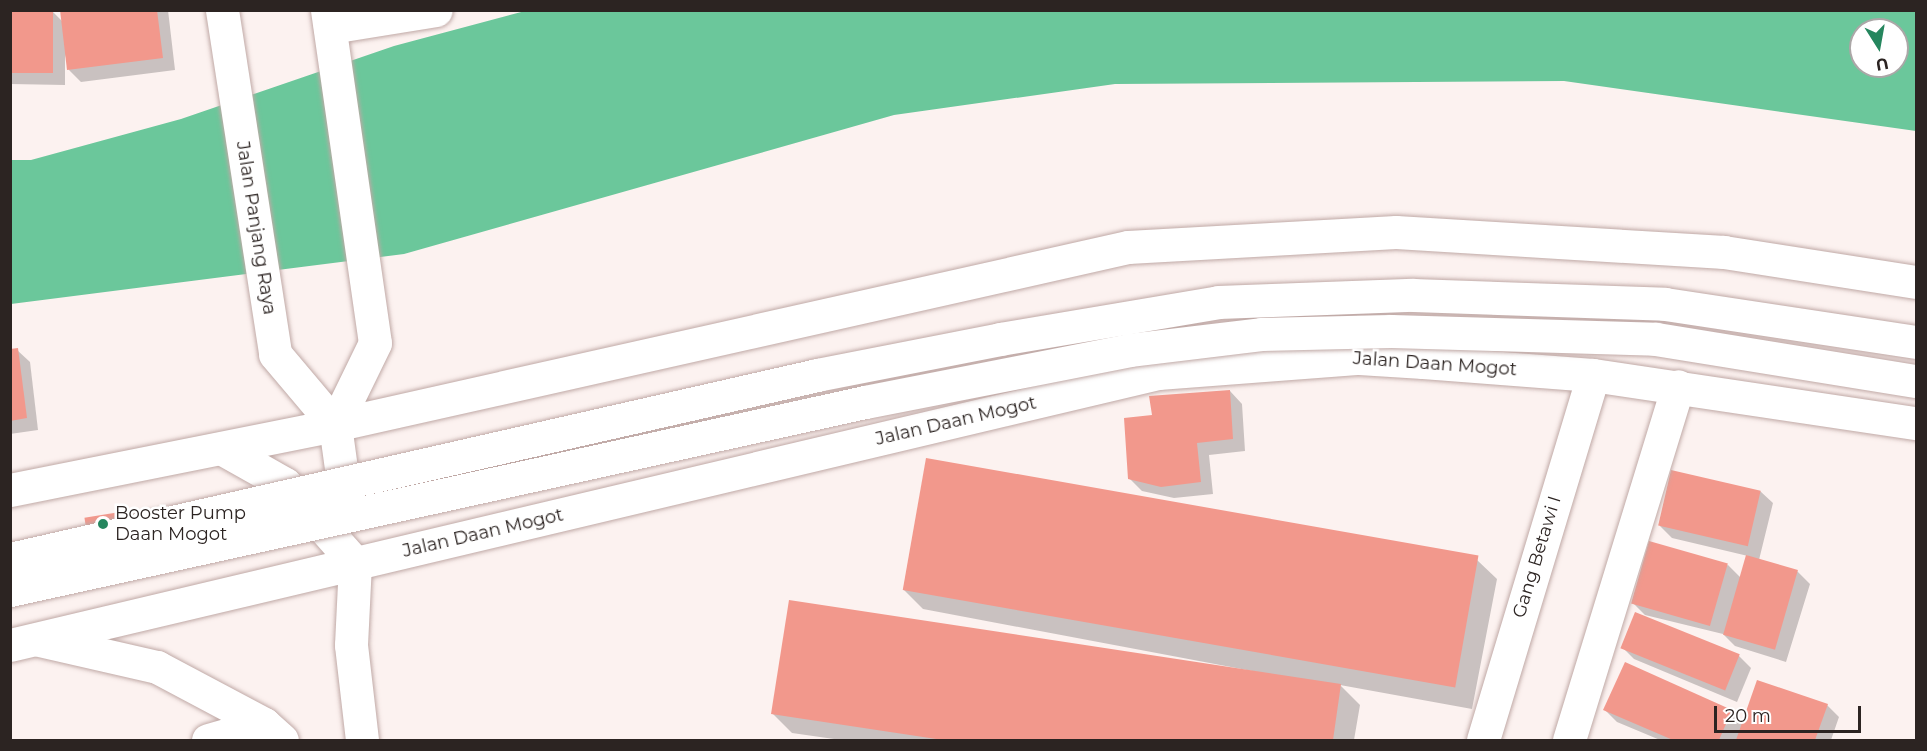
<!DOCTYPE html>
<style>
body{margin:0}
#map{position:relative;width:1927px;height:751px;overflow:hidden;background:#fcf2f0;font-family:Montserrat,sans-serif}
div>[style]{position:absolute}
.water>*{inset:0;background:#6bc79b}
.shadow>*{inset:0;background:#0003}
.building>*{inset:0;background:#f2988c;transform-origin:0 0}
.roads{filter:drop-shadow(0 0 2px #c0a9a6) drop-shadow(0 0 2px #c0a9a6)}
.street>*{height:33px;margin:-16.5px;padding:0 16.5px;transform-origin:16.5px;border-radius:16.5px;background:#fff}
.primary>*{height:33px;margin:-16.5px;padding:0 16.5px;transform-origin:16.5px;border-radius:16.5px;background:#fff}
.highway>*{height:33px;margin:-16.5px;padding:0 16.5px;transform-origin:16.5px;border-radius:16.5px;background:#fff}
.bridges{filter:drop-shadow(0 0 2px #c0a9a6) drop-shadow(0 0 2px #c0a9a6)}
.highway-bridge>*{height:33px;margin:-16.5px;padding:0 16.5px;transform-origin:16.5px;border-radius:16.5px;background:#fff}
.dots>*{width:16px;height:16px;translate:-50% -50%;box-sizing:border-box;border:3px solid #fff;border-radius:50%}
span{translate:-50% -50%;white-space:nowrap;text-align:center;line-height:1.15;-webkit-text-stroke:5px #fff;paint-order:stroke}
.street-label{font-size:18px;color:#2c2422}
.poi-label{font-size:18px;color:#2c2422}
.left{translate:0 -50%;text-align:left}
.frame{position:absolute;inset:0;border:12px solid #2c2422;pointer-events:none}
.north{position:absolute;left:1849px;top:18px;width:60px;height:60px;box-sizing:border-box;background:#fff;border:2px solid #aba7a7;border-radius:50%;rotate:169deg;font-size:16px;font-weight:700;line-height:24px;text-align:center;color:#2c2422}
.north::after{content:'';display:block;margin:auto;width:21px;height:27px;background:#25865e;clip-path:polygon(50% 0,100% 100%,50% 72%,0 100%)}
.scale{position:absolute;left:1714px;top:706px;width:147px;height:27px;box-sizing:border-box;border:3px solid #2c2422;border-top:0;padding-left:8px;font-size:18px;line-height:21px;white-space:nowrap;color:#2c2422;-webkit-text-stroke:4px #fff;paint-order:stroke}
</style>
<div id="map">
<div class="water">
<div style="clip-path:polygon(evenodd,525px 11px,1916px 11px,1916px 131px,1564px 81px,1115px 84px,894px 115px,404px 254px,11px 304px,10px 160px,31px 160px,181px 119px,394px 46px,525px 11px,1861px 30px,1897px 30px,1897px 66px,1861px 66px,1861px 30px)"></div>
</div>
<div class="shadow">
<div style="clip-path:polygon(evenodd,10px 10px,168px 10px,175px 70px,81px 82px,69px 70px,65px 54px,65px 85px,10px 84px,10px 10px,52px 11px,62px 12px,63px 22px,52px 11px)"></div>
<div style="clip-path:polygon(17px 350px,30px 362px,38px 430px,10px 434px,10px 351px)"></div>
<div style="clip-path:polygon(1230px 391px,1242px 404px,1245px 451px,1209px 455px,1213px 494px,1174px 498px,1142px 491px,1129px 478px,1154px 416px)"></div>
<div style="clip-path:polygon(1760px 491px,1773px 503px,1759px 560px,1797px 571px,1810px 584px,1786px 662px,1735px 646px,1723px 634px,1645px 615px,1633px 603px,1728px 565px,1741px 578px,1748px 556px,1672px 538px,1660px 526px)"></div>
<div style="clip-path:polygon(1477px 560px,1497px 579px,1472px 709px,1340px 685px,1360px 705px,1354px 740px,841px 740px,792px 733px,773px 714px,1273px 675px,923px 609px,903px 589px)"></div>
<div style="clip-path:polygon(1622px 647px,1739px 656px,1751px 668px,1737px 702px,1634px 659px)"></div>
<div style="clip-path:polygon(1827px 705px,1839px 717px,1831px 740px,1660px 740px,1617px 722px,1605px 710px,1731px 711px,1743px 723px)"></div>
</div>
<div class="building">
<div style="left:10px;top:10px;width:43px;height:63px"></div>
<div style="clip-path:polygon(60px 10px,157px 10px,163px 58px,67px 70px)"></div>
<div style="clip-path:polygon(18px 348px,27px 418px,10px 421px,10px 349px)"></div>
<div style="clip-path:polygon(1230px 390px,1233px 439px,1197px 443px,1201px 482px,1161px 487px,1128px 479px,1124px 418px,1152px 415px,1149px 396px)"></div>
<div style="left:926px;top:458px;width:561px;height:134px;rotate:10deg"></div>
<div style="left:1671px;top:470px;width:92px;height:57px;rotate:13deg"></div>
<div style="left:120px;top:512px;width:19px;height:36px;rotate:81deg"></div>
<div style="left:1649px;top:541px;width:82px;height:65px;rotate:16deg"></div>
<div style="left:1746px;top:555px;width:54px;height:83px;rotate:16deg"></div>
<div style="clip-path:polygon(789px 600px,1341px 684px,1333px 740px,943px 740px,771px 714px)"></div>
<div style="left:1635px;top:612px;width:113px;height:39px;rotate:22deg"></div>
<div style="clip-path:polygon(1625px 662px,1732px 710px,1719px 740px,1673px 740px,1603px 710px)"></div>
<div style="clip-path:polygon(1757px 680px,1828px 704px,1815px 740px,1736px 740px)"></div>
</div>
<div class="roads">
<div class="street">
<div style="left:330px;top:27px;width:107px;rotate:-9.1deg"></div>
<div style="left:355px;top:563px;width:82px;rotate:92.8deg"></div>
<div style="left:351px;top:645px;width:96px;rotate:83.4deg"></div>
<div style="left:39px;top:640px;width:121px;rotate:12.9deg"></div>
<div style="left:157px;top:667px;width:121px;rotate:28deg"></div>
<div style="left:264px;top:724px;width:24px;rotate:42deg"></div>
<div style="left:208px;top:740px;width:58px;rotate:-15.9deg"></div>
<div style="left:1483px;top:740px;width:381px;rotate:-73.2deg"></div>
<div style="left:1569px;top:740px;width:370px;rotate:-72.9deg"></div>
</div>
<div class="primary">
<div style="left:222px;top:10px;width:348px;rotate:81.2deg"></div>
<div style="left:275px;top:354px;width:93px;rotate:49.8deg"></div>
<div style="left:335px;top:425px;width:87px;rotate:82.1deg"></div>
<div style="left:327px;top:10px;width:336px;rotate:81.8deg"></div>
<div style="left:375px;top:343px;width:91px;rotate:116deg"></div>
</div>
<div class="highway">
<div style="left:223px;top:449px;width:71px;rotate:29.4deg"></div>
<div style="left:285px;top:484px;width:106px;rotate:48.5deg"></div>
<div style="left:10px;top:490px;width:331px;rotate:-11.3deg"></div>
<div style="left:335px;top:425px;width:813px;rotate:-12.65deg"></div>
<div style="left:1128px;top:247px;width:268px;rotate:-3.2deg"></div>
<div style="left:1396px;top:232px;width:329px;rotate:3.5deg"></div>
<div style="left:1724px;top:252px;width:194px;rotate:8.9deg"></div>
<div style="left:10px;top:645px;width:1180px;rotate:-13.33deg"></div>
<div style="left:1158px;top:373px;width:202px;rotate:-4.3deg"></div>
<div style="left:1359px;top:358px;width:64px;rotate:3.6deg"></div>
<div style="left:1423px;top:362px;width:170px;rotate:4.4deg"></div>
<div style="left:1593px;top:375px;width:327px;rotate:8.5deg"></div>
</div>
</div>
<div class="bridges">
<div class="highway-bridge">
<div style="left:10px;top:559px;width:828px;rotate:-12.84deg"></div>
<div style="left:817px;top:375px;width:187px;rotate:-11.1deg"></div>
<div style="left:1000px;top:339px;width:221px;rotate:-9.6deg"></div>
<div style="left:1218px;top:302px;width:195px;rotate:-2.1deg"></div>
<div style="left:1413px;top:295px;width:252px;rotate:2deg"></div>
<div style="left:1665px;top:304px;width:254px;rotate:8.6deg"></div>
<div style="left:10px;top:590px;width:875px;rotate:-12.4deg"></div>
<div style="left:865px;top:402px;width:269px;rotate:-11.1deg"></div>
<div style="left:1129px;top:350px;width:133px;rotate:-6.9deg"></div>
<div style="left:1261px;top:334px;width:130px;rotate:-1.3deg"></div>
<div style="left:1391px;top:331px;width:265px;rotate:1.7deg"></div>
<div style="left:1656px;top:339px;width:263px;rotate:9.2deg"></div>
</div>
</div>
<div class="dots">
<div style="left:103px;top:524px;background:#25865e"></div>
</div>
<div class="street-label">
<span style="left:256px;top:228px;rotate:81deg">Jalan Panjang Raya</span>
<span style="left:1435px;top:364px;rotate:4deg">Jalan Daan Mogot</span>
<span style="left:956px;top:421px;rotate:-13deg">Jalan Daan Mogot</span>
<span style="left:483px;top:533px;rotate:-13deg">Jalan Daan Mogot</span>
<span style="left:1537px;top:557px;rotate:-73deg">Gang Betawi I</span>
</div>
<div class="poi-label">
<span class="left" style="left:115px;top:524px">Booster Pump<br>Daan Mogot</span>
</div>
<div class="frame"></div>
<div class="north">U</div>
<div class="scale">20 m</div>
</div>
